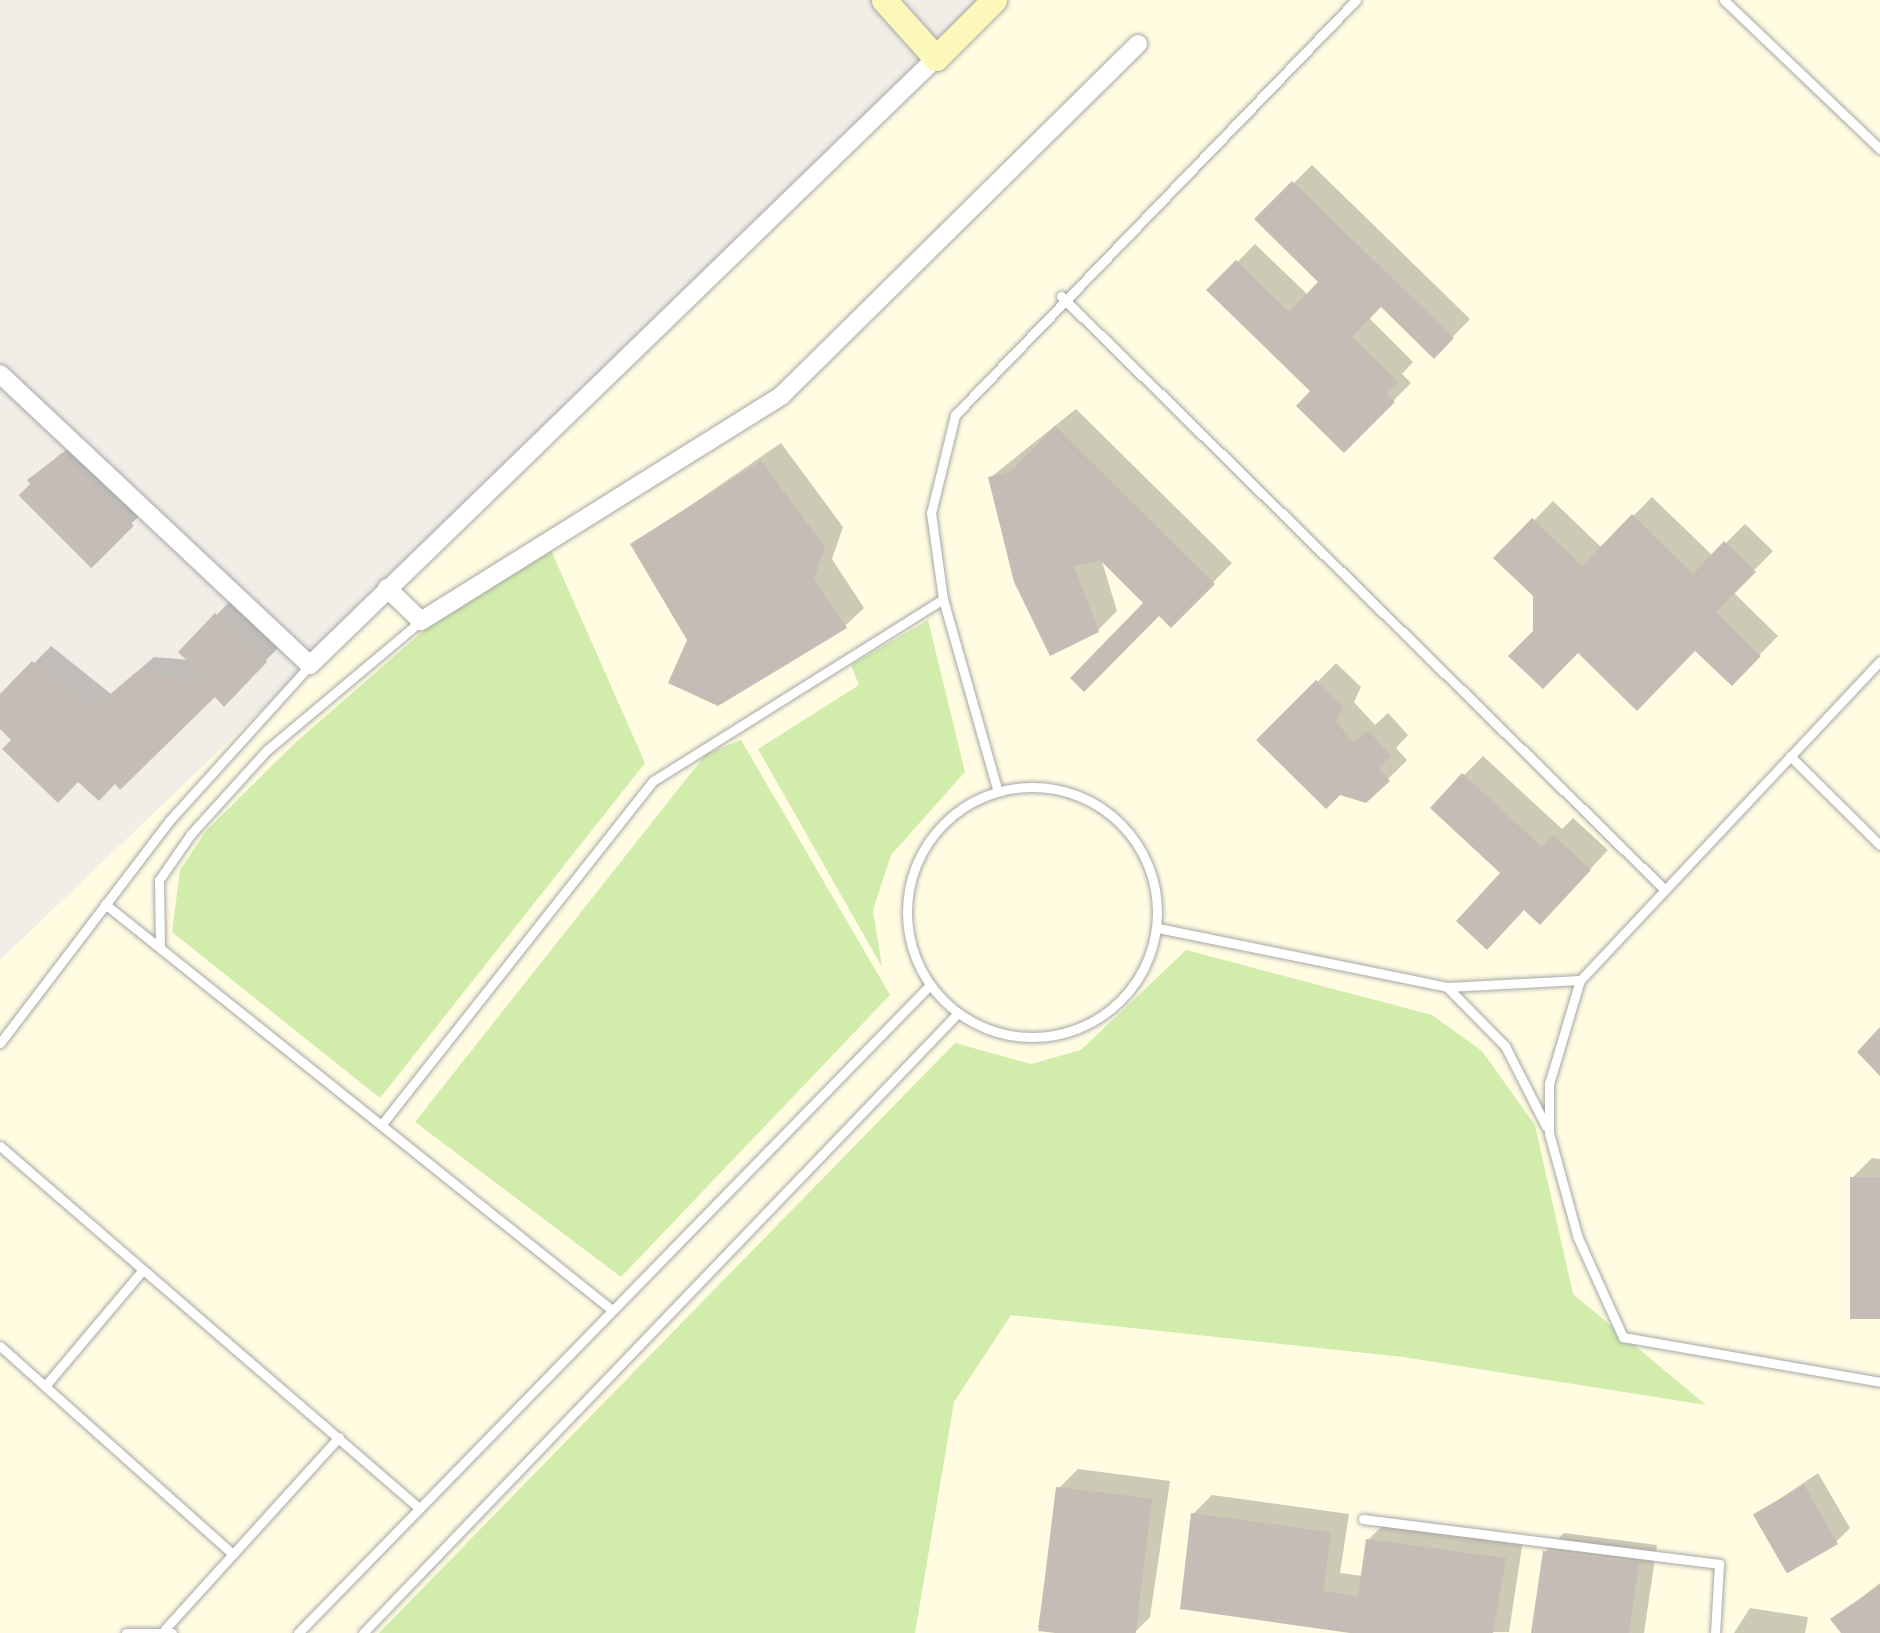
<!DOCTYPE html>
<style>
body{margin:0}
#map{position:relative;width:1880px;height:1633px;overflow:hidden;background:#f1ede7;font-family:"Fira Sans Condensed",sans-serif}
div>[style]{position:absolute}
.education>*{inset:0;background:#fffce2}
.grass>*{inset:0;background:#d2ecac}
.shadow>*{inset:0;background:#0003}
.building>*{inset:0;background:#c6bcb6;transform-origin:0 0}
.roads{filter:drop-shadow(0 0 2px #a7a7a7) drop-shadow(0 0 2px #a7a7a7)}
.lane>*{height:9px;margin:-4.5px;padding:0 4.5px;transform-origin:4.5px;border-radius:4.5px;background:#fff}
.lane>.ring{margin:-4.5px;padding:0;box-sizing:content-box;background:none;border:9px solid #fff;border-radius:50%}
.street>*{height:18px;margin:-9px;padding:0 9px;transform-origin:9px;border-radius:9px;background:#fff}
.secondary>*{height:25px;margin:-12.5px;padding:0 12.5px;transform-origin:12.5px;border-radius:12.5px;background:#fbf8ba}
span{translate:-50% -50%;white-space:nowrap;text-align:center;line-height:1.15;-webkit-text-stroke:8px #fff;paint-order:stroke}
</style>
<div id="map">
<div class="education">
<div style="clip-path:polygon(1004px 0,1880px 0,1880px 1633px,0 1633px,0 960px)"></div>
</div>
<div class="grass">
<div style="clip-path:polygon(550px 548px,645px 763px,380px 1098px,172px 932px,180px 870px,206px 831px,296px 742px,438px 618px)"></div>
<div style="clip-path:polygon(928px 620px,965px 772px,891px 855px,873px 910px,882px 967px,758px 749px,859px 685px,851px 665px)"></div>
<div style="clip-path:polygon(741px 740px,890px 995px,621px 1277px,415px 1122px,706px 754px)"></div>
<div style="clip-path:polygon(1186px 950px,1432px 1015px,1482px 1051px,1535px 1125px,1573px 1294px,1706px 1405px,1403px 1357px,1011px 1315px,954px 1402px,915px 1633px,379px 1633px,955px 1043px,1031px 1064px,1081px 1050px)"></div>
</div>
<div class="shadow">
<div style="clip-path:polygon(1312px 165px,1470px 319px,1434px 356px,1381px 304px,1368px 317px,1413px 362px,1402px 374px,1411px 383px,1344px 450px,1314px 391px,1210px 290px,1255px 244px,1308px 295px,1321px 281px,1258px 219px)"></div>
<div style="clip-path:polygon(1076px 409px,1232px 563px,1171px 625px,1101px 558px,1117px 611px,1098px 630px,991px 477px)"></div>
<div style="clip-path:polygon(781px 443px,843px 527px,832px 559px,864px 608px,845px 626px,690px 640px,633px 545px)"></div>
<div style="clip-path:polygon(73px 445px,142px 513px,94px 561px,27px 480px)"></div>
<div style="clip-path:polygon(1652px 497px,1713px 556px,1745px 524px,1773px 551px,1733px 592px,1778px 636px,1732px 683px,1695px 648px,1535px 632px,1535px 595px,1497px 558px,1553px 501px,1602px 548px)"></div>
<div style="clip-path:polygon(233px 598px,282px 644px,224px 703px,215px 694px,116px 781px,79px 779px,0 726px,0 698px,51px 646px,111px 694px,154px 657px,190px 660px,181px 652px)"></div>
<div style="clip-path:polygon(1336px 663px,1361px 687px,1354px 702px,1375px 725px,1388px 713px,1408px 735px,1396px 748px,1407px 760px,1388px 779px,1260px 740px)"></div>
<div style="clip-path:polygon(1483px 756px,1562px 829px,1573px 818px,1608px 850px,1559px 903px,1504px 873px,1464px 775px)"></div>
<div style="clip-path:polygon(1872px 1158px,1880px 1159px,1880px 1317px,1852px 1178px)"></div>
<div style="clip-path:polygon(1078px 1469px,1170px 1481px,1150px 1617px,1134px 1633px,1038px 1628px,1059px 1488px)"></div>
<div style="clip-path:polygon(1818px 1473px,1850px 1528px,1836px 1542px,1756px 1515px)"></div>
<div style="clip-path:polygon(1212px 1495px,1349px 1514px,1340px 1573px,1363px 1576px,1368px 1540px,1387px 1521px,1523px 1540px,1509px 1632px,1363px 1633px,1193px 1514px)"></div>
<div style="clip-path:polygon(1564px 1533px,1657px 1545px,1644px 1633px,1534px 1633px,1545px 1552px)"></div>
<div style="clip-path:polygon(1880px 1583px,1880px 1633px,1845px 1633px,1834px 1619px)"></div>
<div style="clip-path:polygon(1750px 1608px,1808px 1617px,1805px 1633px,1734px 1633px)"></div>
</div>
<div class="building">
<div style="clip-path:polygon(1292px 181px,1454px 338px,1434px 359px,1381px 307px,1352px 337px,1398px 382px,1386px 393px,1395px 402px,1344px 453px,1296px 406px,1310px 391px,1206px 290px,1236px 260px,1289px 312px,1318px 282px,1254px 219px)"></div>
<div style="clip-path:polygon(1055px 426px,1215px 584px,1171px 628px,1159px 616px,1084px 692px,1070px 678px,1143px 603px,1100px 560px,1074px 566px,1099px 632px,1050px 656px,1014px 582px,988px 477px,1011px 471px)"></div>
<div style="left:61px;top:453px;width:103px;height:60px;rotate:45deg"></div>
<div style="clip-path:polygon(761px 461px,825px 547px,814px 579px,847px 628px,718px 706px,668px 683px,687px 640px,630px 544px)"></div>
<div style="clip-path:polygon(1632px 514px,1693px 574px,1724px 541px,1756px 572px,1716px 612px,1761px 656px,1732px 686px,1695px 651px,1637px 711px,1578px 653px,1543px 689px,1508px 656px,1533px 631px,1533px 596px,1493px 558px,1532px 518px,1582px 566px)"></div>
<div style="clip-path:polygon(215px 613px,267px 662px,224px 707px,215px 697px,120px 790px,115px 784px,99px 801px,78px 782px,58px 803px,2px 749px,11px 740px,0 729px,0 694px,32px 661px,93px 709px,135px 673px,206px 679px,178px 652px)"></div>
<div style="clip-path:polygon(1316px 680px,1343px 707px,1336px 722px,1354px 742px,1368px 730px,1391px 756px,1378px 768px,1390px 781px,1366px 803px,1340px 795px,1326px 809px,1256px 740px)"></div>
<div style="clip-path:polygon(1462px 773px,1542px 847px,1553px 835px,1591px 870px,1540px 925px,1524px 910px,1487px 950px,1456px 921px,1500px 873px,1430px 808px)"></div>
<div style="clip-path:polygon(1880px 1027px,1880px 1076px,1857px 1052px)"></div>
<div style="left:1850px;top:1177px;width:30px;height:142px"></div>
<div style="left:1804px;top:1485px;width:68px;height:59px;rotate:60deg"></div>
<div style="left:1056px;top:1487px;width:97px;height:145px;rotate:7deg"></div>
<div style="clip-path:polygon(1191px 1513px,1331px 1532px,1323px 1591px,1358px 1596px,1366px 1539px,1506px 1558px,1493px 1633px,1350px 1633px,1180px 1609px)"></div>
<div style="clip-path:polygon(1543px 1551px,1639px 1563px,1629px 1633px,1531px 1633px)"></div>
<div style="clip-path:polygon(1880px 1585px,1880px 1633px,1841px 1633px,1830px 1619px)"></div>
</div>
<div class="roads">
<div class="lane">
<div style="left:1724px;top:0;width:216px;rotate:43.7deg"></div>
<div style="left:1061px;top:296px;width:846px;rotate:44.52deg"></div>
<div style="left:943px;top:599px;width:87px;rotate:-97.9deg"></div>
<div style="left:931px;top:513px;width:101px;rotate:-76.2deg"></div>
<div style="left:955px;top:415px;width:577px;rotate:-45.98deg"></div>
<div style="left:1880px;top:661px;width:438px;rotate:133.2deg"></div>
<div style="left:1580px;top:980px;width:109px;rotate:106.6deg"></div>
<div style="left:1549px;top:1084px;width:49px;rotate:90deg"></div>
<div style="left:1549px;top:1133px;width:109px;rotate:74.6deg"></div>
<div style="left:1578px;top:1238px;width:109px;rotate:65.6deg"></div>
<div style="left:1623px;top:1337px;width:261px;rotate:9.9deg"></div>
<div style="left:1790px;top:756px;width:127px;rotate:44.7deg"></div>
<div class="ring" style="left:907px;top:787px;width:241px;height:241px"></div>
<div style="left:105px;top:904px;width:650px;rotate:38.69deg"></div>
<div style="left:1158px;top:928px;width:295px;rotate:11.5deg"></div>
<div style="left:1447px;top:987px;width:133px;rotate:-3deg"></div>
<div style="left:160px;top:946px;width:66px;rotate:-90.9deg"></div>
<div style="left:159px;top:880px;width:56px;rotate:-55.2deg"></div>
<div style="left:191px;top:834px;width:113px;rotate:-47.9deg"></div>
<div style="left:267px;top:750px;width:201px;rotate:-40deg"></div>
<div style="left:1447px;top:987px;width:83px;rotate:45.5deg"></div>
<div style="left:1505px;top:1046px;width:90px;rotate:62.9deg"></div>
<div style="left:0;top:1043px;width:279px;rotate:-52.7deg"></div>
<div style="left:169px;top:821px;width:210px;rotate:-47.9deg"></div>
<div style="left:382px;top:1124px;width:437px;rotate:-51.7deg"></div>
<div style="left:653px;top:781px;width:342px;rotate:-32.1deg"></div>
<div style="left:943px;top:599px;width:198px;rotate:74.1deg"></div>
<div style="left:0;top:1146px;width:554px;rotate:40.83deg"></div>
<div style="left:0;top:1346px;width:312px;rotate:41.8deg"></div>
<div style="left:45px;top:1386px;width:150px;rotate:-49.9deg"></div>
<div style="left:1363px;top:1519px;width:359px;rotate:7.2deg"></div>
<div style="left:1719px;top:1564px;width:69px;rotate:93.3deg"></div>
<div style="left:165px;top:1629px;width:259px;rotate:-47.8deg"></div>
<div style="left:126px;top:1633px;width:46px"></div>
<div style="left:298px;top:1633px;width:904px;rotate:-45.72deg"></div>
<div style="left:363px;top:1633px;width:858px;rotate:-46.18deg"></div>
</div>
<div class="street">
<div style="left:0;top:374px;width:425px;rotate:43.2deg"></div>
<div style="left:310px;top:665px;width:872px;rotate:-44.12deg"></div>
<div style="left:387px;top:588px;width:47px;rotate:44.1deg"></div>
<div style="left:421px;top:621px;width:426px;rotate:-32deg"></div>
<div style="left:782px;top:395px;width:500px;rotate:-44.6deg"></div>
</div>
<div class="secondary">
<div style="left:884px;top:0;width:78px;rotate:48.1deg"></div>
<div style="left:936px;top:58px;width:82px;rotate:-45deg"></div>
</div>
</div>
</div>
